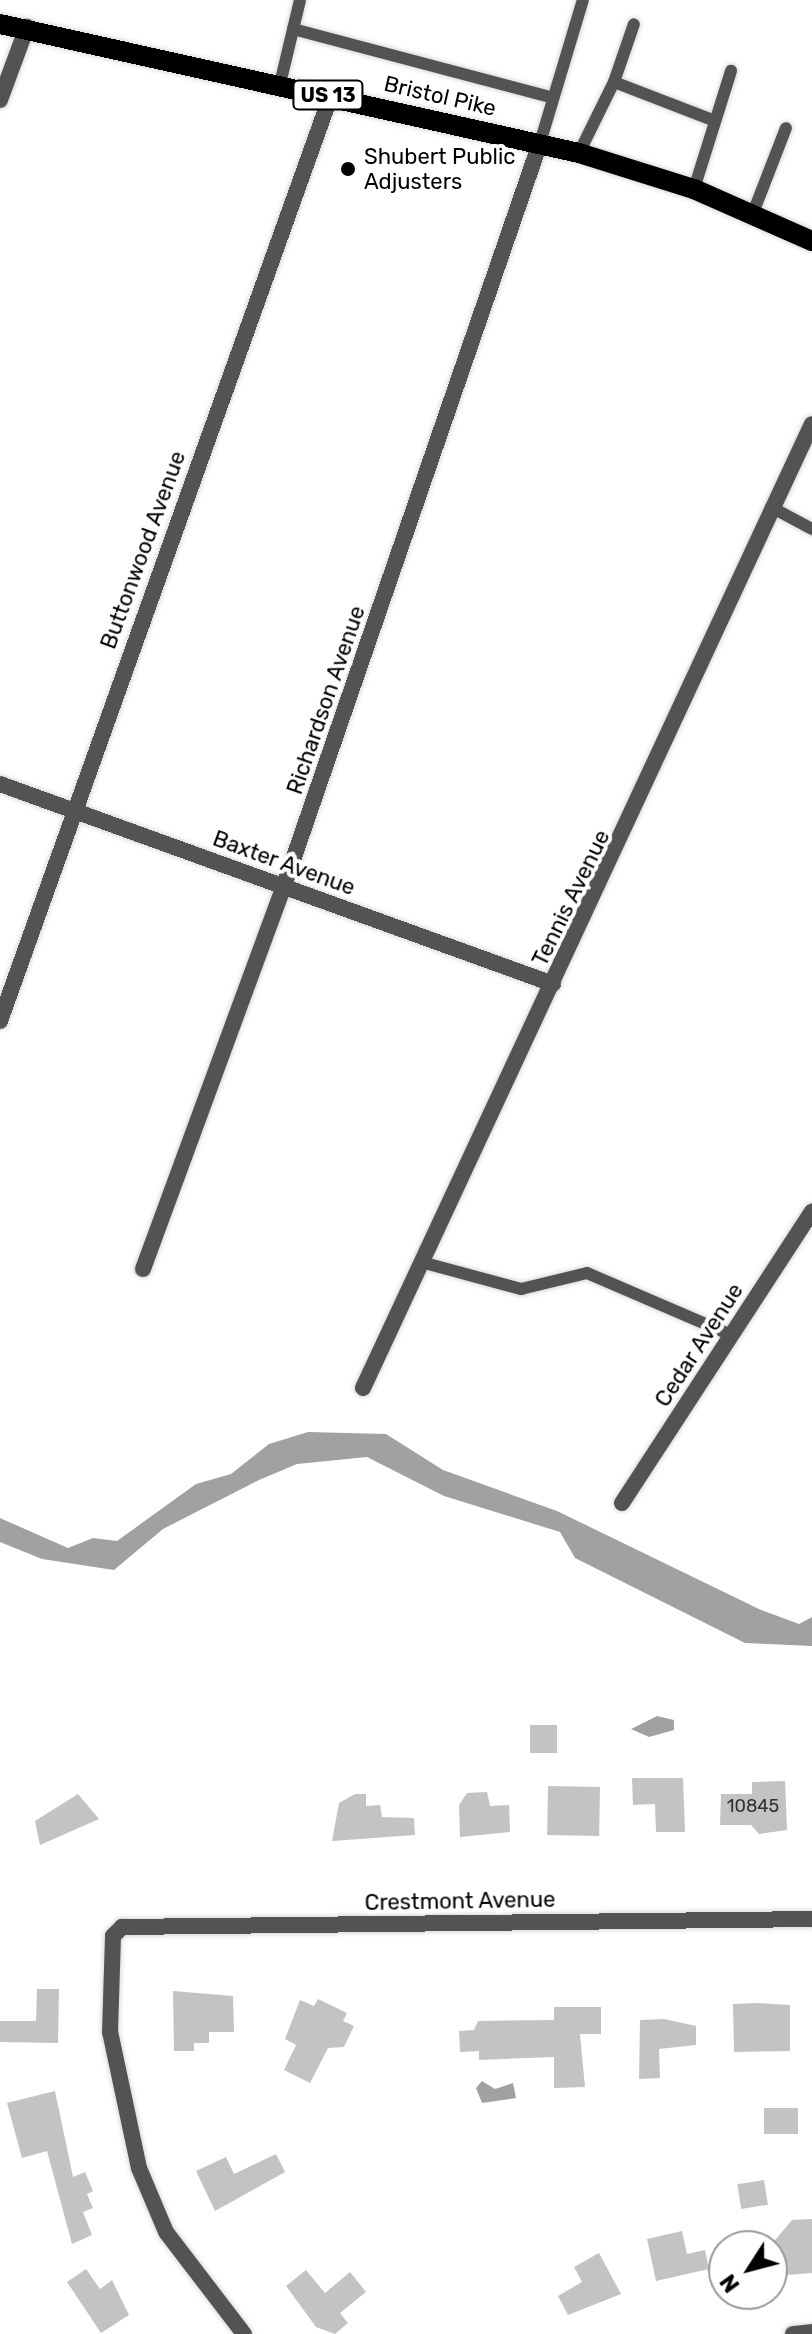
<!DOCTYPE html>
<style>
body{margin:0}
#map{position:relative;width:812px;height:2334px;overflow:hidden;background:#fff;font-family:Rubik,sans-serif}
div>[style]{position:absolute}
.water>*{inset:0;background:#a1a1a1}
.building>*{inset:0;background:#c3c3c3;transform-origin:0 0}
.roads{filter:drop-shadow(0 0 2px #dbdbdb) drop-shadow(0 0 2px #dbdbdb)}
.lane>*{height:12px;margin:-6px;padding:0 6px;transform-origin:6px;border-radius:6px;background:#535353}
.street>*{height:16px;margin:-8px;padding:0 8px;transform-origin:8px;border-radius:8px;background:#535353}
.primary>*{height:20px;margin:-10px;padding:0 10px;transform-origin:10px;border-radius:10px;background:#000}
.dots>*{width:22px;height:22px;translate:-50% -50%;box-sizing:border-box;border:4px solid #fff;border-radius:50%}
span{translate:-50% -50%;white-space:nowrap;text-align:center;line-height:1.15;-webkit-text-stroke:8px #fff;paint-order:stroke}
.number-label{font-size:18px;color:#313131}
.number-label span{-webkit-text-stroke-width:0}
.shield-label span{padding:2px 6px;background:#fff;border:2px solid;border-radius:6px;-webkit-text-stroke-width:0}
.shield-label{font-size:20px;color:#000;font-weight:700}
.street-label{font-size:22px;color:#000}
.poi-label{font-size:22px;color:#000}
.left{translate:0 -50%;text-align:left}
.north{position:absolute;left:708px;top:2230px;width:80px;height:80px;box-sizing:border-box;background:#fff;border:2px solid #999;border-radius:50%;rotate:234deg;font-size:22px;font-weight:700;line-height:32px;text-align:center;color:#000}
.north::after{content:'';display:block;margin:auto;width:28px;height:36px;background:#000;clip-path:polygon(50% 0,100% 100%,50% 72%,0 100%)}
</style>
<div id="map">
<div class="water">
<div style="clip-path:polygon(308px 1432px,386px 1434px,443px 1470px,557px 1511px,759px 1609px,799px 1624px,812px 1617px,812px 1646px,745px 1643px,575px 1558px,560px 1532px,444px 1496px,367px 1457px,297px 1464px,259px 1480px,163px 1529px,114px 1570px,42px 1559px,0 1542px,0 1518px,68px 1548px,93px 1538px,117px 1541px,196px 1484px,231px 1474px,269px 1444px)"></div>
<div style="clip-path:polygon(657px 1716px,674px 1720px,674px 1730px,649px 1737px,631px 1729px)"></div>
<div style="clip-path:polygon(482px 2081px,495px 2089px,513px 2083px,516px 2098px,482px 2103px,476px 2088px)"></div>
</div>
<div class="building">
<div style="left:530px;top:1725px;width:27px;height:28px"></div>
<div style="clip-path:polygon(632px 1778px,683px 1778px,685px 1832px,656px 1832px,655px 1804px,633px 1805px)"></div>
<div style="clip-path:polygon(785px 1781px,787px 1830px,759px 1834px,751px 1825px,720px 1825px,721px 1794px,752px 1794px,752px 1782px)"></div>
<div style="left:548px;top:1786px;width:52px;height:49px;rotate:1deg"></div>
<div style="clip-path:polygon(487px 1792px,490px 1806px,509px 1805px,510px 1832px,460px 1837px,459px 1805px,467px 1793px)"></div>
<div style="clip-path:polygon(78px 1794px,99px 1819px,40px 1845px,35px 1821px)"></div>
<div style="clip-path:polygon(355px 1794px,366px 1794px,366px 1806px,380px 1805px,382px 1817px,414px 1818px,415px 1835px,332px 1841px,339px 1803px)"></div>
<div style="clip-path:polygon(37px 1989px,59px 1989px,58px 2043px,0 2042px,0 2021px,36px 2021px)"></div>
<div style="clip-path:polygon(173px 1991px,233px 1996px,234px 2032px,209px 2032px,209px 2043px,194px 2043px,194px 2051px,174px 2051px)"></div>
<div style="clip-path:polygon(318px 1999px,347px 2013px,343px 2021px,354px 2026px,344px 2047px,328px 2048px,310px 2083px,284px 2070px,296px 2045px,285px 2039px,300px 2000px,314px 2006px)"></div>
<div style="clip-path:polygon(756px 2003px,790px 2005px,790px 2051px,734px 2052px,733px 2004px)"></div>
<div style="clip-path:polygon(554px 2007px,601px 2007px,601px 2034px,580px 2034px,585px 2087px,554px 2088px,554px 2057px,479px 2060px,479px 2051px,460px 2052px,459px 2031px,474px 2030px,478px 2021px,554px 2020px)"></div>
<div style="clip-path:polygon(664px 2019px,696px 2026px,696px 2045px,659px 2049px,660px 2078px,639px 2079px,640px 2020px)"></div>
<div style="clip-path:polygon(55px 2091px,73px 2177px,85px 2172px,93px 2191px,87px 2194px,93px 2208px,83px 2212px,92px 2235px,72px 2244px,47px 2151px,22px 2158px,7px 2103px)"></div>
<div style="left:764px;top:2108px;width:34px;height:26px"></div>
<div style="clip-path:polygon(276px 2154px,285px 2172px,215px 2211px,196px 2171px,226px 2157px,234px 2174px)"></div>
<div style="left:764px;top:2180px;width:25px;height:27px;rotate:81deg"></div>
<div style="clip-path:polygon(812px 2219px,812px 2273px,773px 2276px,771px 2245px,792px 2220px)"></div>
<div style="clip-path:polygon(682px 2231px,687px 2254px,705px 2250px,709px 2269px,656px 2281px,647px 2239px)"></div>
<div style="clip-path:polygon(599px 2253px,621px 2294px,568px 2315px,558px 2296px,582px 2282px,574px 2267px)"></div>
<div style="clip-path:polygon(86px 2269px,100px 2289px,112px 2280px,129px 2315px,101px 2333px,67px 2282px)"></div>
<div style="clip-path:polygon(306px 2270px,325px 2293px,350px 2272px,366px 2292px,340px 2313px,348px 2323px,335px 2334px,316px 2327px,286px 2286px)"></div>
</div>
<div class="roads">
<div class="lane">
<div style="left:293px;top:29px;width:266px;rotate:14.8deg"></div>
<div style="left:614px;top:82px;width:61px;rotate:-71deg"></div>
<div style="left:280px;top:84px;width:86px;rotate:-76.6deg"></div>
<div style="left:540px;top:143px;width:149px;rotate:-73.3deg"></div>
<div style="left:579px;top:153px;width:79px;rotate:-63.8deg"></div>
<div style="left:614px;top:82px;width:108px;rotate:21.1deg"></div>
<div style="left:694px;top:189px;width:124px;rotate:-72.6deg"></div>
<div style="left:753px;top:213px;width:91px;rotate:-68.8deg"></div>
<div style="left:771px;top:507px;width:47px;rotate:28.2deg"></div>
<div style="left:421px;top:1262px;width:104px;rotate:15.1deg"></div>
<div style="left:521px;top:1289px;width:68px;rotate:-13.6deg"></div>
<div style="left:587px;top:1273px;width:157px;rotate:23.3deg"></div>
</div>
<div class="street">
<div style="left:0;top:100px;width:78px;rotate:-69.7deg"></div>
<div style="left:0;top:784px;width:588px;rotate:19.88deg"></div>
<div style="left:0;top:1021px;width:983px;rotate:-70.33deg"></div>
<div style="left:143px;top:1269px;width:408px;rotate:-69.8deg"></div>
<div style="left:284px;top:886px;width:786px;rotate:-70.99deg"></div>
<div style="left:363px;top:1388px;width:1063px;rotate:-65.03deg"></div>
<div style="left:622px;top:1503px;width:348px;rotate:-56.9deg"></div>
<div style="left:244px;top:2334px;width:128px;rotate:-127.4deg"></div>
<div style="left:166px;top:2232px;width:69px;rotate:-112.9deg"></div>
<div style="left:139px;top:2168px;width:139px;rotate:-102deg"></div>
<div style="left:110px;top:2032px;width:96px;rotate:-88.2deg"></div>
<div style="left:113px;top:1936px;width:13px;rotate:-45deg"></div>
<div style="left:122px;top:1927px;width:690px;rotate:-0.66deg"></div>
<div style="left:793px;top:2334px;width:19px;rotate:-6deg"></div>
</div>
<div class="primary">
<div style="left:0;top:24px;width:593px;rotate:12.56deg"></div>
<div style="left:579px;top:153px;width:121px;rotate:17.4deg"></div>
<div style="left:694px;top:189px;width:129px;rotate:23.8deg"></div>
</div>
</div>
<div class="dots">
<div style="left:348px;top:169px;background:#000"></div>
</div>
<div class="number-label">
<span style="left:753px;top:1806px">10845</span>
</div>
<div class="shield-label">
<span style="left:328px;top:95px">US 13</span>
</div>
<div class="street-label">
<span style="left:440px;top:96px;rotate:13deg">Bristol Pike</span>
<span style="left:143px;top:550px;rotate:-70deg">Buttonwood Avenue</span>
<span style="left:326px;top:700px;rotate:-71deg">Richardson Avenue</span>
<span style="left:284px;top:863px;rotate:20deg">Baxter Avenue</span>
<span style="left:571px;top:898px;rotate:-64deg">Tennis Avenue</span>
<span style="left:699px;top:1345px;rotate:-57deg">Cedar Avenue</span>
<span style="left:460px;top:1901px;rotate:-1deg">Crestmont Avenue</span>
</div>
<div class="poi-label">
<span class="left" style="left:364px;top:169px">Shubert Public<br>Adjusters</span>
</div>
<div class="north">N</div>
</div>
